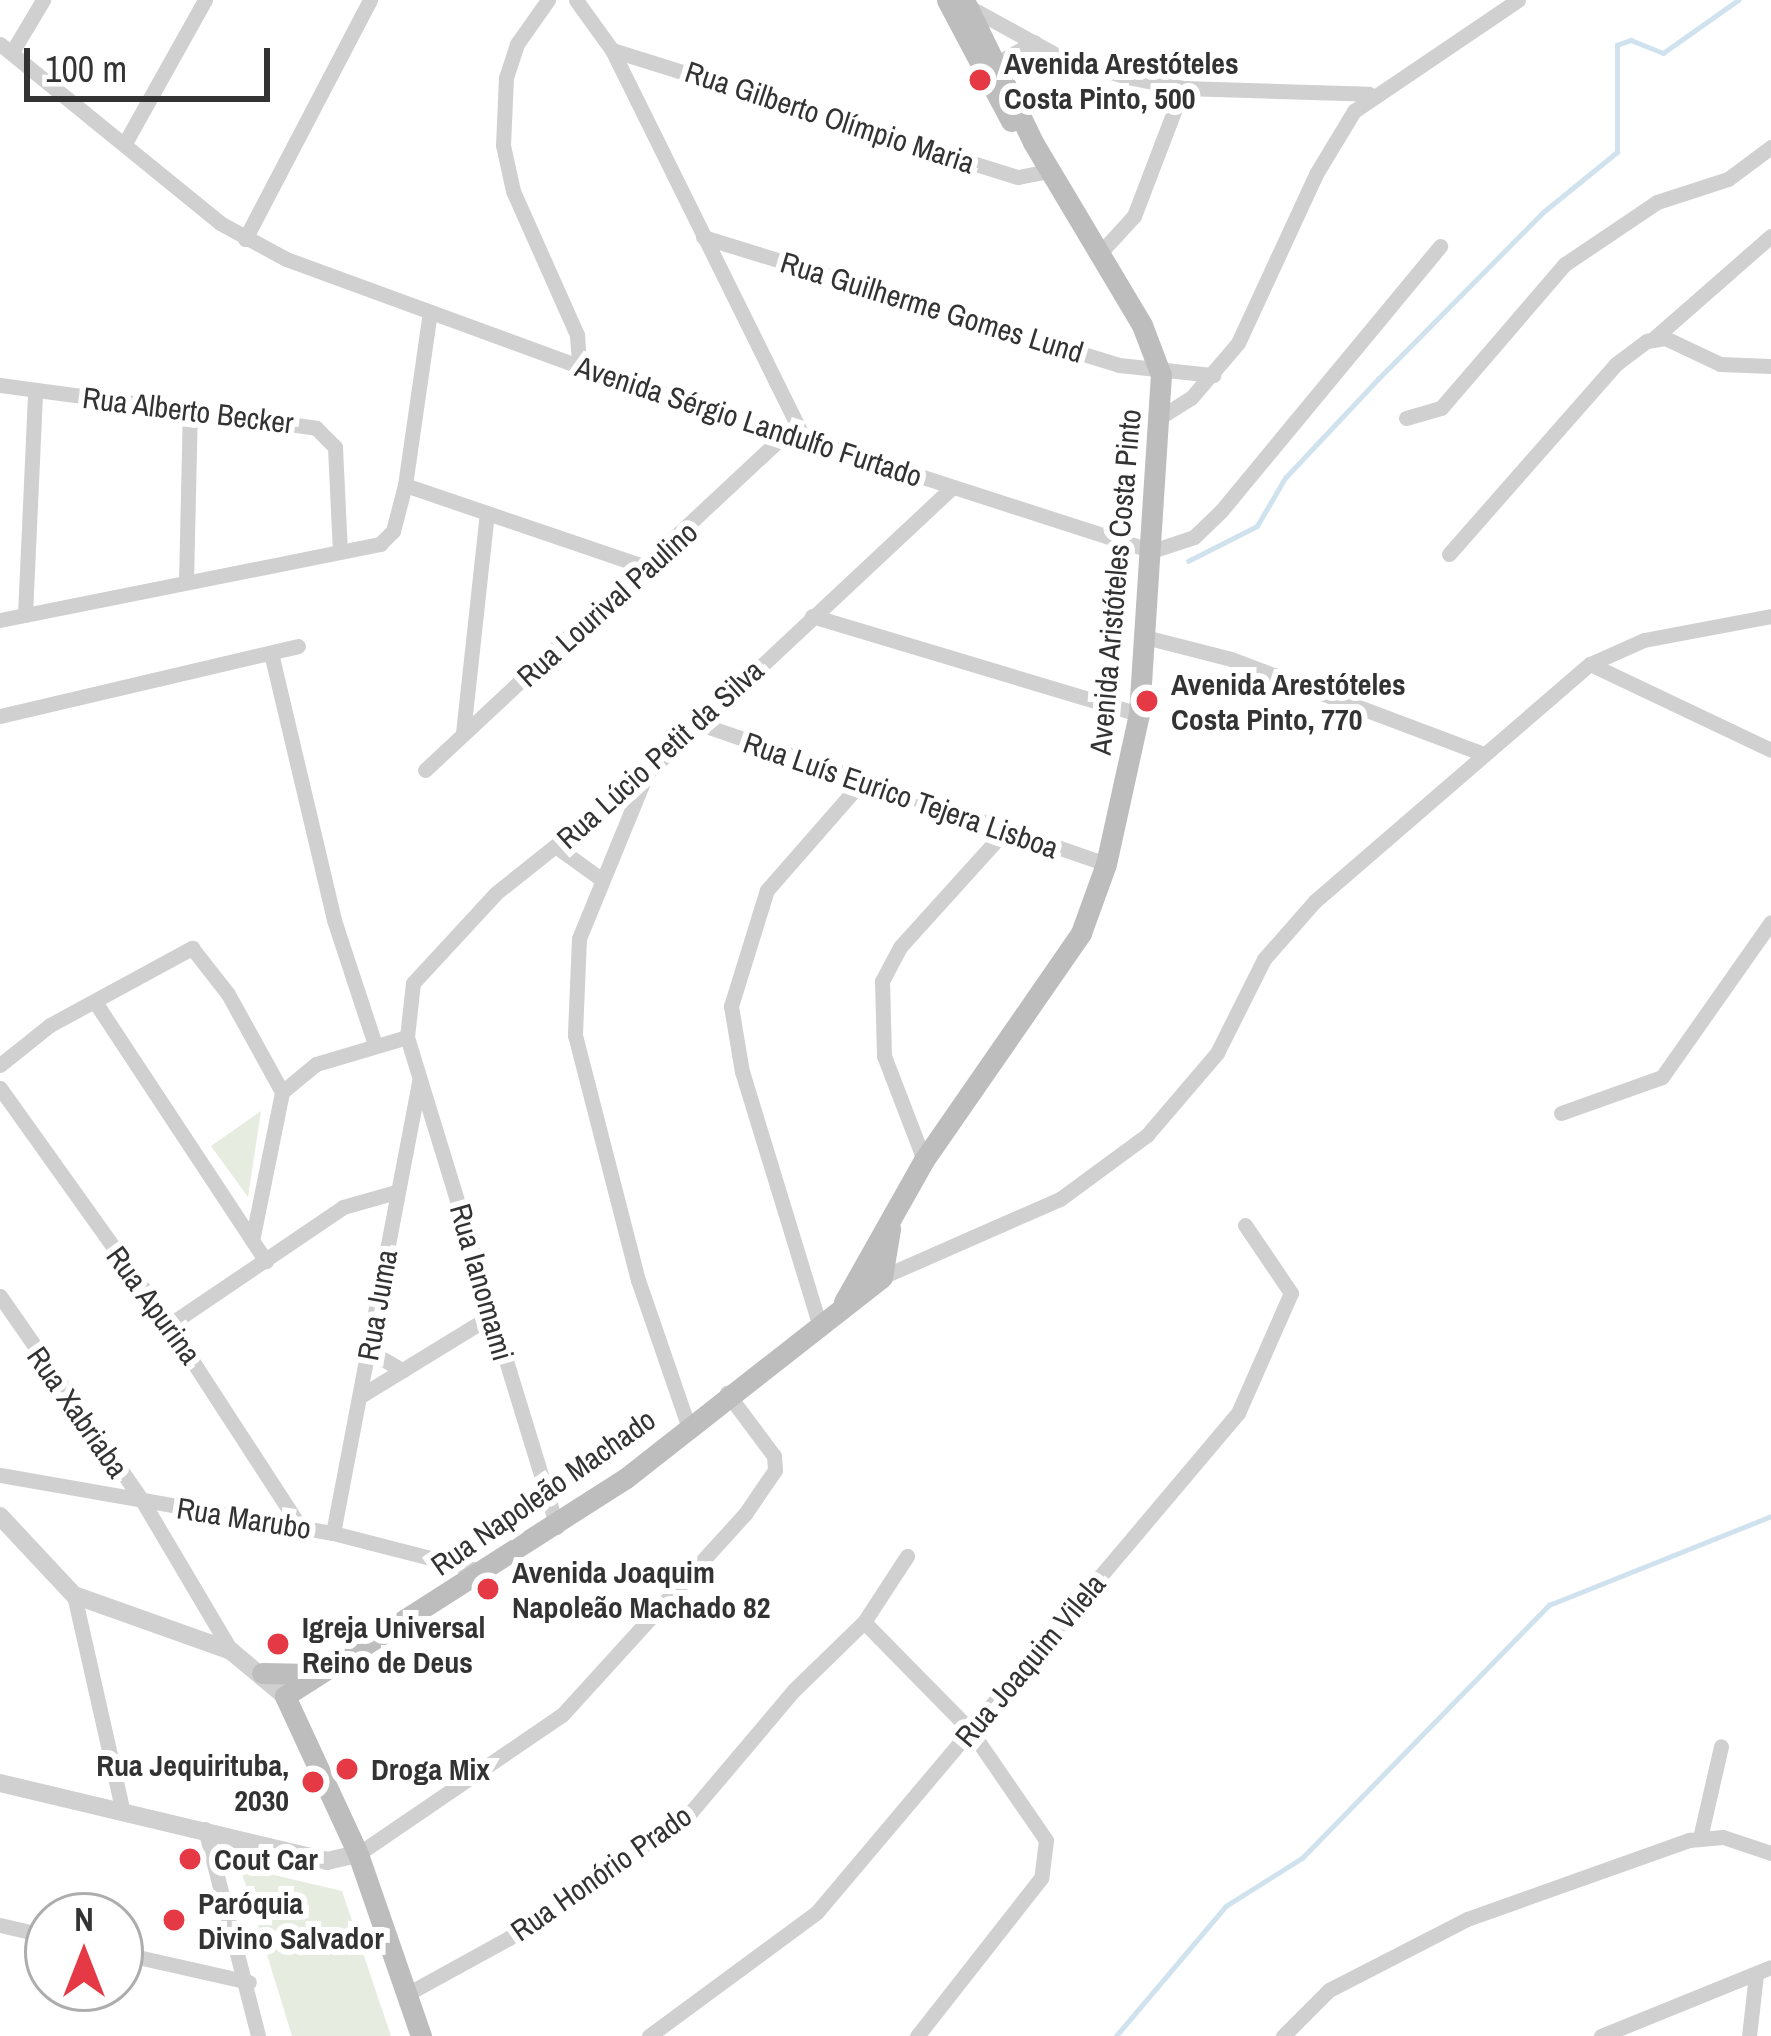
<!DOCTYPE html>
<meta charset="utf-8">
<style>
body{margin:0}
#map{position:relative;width:1771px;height:2036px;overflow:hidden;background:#fff;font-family:"Archivo Narrow",sans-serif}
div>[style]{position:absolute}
.green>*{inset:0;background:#e6ecdf}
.stream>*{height:4.5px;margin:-2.25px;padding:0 2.25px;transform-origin:2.25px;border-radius:2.25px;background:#cfe2ee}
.minor>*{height:15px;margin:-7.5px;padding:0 7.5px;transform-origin:7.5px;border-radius:7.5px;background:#d0d0d0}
.tertiary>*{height:18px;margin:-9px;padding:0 9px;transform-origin:9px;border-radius:9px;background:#d0d0d0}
.secondary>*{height:21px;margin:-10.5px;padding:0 10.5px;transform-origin:10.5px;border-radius:10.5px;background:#bdbdbd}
.dots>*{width:33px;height:33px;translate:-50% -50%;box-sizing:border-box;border:6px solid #fff;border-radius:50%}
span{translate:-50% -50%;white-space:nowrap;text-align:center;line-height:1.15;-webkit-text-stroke:12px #fff;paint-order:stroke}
.poi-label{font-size:30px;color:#333;font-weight:700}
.left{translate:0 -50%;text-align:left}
.right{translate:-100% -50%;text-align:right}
.street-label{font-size:30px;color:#333}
.north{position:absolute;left:24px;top:1892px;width:120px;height:120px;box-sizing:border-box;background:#fff;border:3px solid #adadad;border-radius:50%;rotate:0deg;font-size:33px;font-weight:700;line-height:48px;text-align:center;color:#333}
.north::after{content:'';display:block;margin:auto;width:42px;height:54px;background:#e63946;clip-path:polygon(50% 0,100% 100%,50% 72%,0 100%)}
.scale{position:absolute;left:24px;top:48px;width:246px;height:54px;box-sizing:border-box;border:6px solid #333;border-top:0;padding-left:15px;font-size:36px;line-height:42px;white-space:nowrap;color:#333;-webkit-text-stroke:9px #fff;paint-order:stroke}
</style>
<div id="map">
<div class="green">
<div style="clip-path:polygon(261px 1111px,248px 1197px,211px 1146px)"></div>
<div style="clip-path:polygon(240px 1867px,342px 1891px,391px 2036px,292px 2036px)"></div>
</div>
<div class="stream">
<div style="left:1188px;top:561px;width:77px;rotate:-26.9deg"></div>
<div style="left:1257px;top:526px;width:56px;rotate:-59.7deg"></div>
<div style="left:1285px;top:478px;width:136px;rotate:-46.8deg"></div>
<div style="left:1378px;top:379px;width:233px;rotate:-45.3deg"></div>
<div style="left:1542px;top:213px;width:97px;rotate:-39.1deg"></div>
<div style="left:1617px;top:152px;width:107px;rotate:-90deg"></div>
<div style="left:1617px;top:45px;width:15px;rotate:-20deg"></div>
<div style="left:1631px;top:40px;width:35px;rotate:22deg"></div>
<div style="left:1663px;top:53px;width:92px;rotate:-35.2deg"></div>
<div style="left:1116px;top:2036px;width:170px;rotate:-49.8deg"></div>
<div style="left:1226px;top:1906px;width:90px;rotate:-32.3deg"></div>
<div style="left:1302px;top:1858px;width:354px;rotate:-45.7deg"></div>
<div style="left:1549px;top:1605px;width:239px;rotate:-21.8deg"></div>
</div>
<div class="minor">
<div style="left:548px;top:0;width:54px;rotate:125.2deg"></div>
<div style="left:517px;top:44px;width:35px;rotate:108deg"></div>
<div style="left:506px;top:77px;width:68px;rotate:92.5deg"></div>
<div style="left:503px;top:145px;width:47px;rotate:77.7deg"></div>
<div style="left:513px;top:191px;width:158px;rotate:66deg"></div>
<div style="left:577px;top:335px;width:31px;rotate:86deg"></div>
<div style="left:576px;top:0;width:62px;rotate:54.2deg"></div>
<div style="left:612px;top:50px;width:435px;rotate:63.7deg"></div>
<div style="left:969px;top:7px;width:102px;rotate:28.8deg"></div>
<div style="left:1058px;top:56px;width:72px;rotate:16.9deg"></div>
<div style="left:1127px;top:77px;width:57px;rotate:11.1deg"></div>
<div style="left:1183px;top:88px;width:186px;rotate:1.8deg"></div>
<div style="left:0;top:44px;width:284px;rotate:39.1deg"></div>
<div style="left:220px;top:223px;width:75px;rotate:28.6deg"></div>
<div style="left:286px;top:259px;width:312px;rotate:20.1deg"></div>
<div style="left:579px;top:366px;width:602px;rotate:17.89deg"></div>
<div style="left:1152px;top:551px;width:44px;rotate:-18.4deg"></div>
<div style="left:1194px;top:537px;width:37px;rotate:-44deg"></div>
<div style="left:1221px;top:511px;width:344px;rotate:-50.4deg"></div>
<div style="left:612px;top:50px;width:425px;rotate:17.4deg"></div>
<div style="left:1018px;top:177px;width:32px;rotate:-11deg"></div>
<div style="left:12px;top:52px;width:61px;rotate:-59.2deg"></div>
<div style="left:988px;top:68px;width:53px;rotate:-29.5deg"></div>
<div style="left:125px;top:143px;width:164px;rotate:-60.8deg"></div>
<div style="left:703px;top:237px;width:435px;rotate:17.1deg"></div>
<div style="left:1119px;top:365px;width:95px;rotate:6.1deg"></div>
<div style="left:245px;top:239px;width:270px;rotate:-62.4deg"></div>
<div style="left:1100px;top:253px;width:50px;rotate:-47.4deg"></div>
<div style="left:1134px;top:216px;width:137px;rotate:-69.1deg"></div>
<div style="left:1652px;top:340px;width:158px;rotate:-41.2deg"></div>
<div style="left:0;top:385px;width:319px;rotate:7.7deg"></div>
<div style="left:316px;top:428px;width:27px;rotate:45deg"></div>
<div style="left:335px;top:447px;width:105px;rotate:87.3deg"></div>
<div style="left:1162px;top:416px;width:34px;rotate:-32deg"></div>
<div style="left:1191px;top:398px;width:72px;rotate:-49.5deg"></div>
<div style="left:1238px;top:343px;width:186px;rotate:-65.2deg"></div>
<div style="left:1316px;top:174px;width:74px;rotate:-58.9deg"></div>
<div style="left:1354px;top:111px;width:198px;rotate:-34.1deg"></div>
<div style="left:1406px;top:418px;width:36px;rotate:-16deg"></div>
<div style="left:1441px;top:408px;width:190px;rotate:-49.3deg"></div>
<div style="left:1565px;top:264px;width:111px;rotate:-34deg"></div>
<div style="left:1657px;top:202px;width:75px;rotate:-17.9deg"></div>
<div style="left:1728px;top:179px;width:54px;rotate:-36.7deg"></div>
<div style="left:405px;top:485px;width:251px;rotate:18.8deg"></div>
<div style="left:1449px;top:554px;width:253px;rotate:-48.7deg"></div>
<div style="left:1616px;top:364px;width:39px;rotate:-37deg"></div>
<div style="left:1647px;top:341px;width:18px;rotate:-9deg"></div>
<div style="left:1665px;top:338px;width:61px;rotate:25.3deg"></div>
<div style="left:1720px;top:364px;width:51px;rotate:2.2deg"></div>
<div style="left:186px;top:582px;width:173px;rotate:-88.7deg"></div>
<div style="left:25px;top:615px;width:224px;rotate:-87.4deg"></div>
<div style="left:812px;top:616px;width:341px;rotate:16.7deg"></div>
<div style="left:0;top:620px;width:388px;rotate:-11.3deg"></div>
<div style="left:380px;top:544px;width:18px;rotate:-45deg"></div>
<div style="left:393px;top:531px;width:48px;rotate:-75.4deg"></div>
<div style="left:405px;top:485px;width:175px;rotate:-81.8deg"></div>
<div style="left:1145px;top:637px;width:89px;rotate:14.3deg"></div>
<div style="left:1231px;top:659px;width:267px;rotate:20.6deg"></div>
<div style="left:271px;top:653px;width:274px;rotate:76.7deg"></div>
<div style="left:334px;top:920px;width:132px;rotate:71.8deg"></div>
<div style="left:1590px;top:664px;width:200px;rotate:25.4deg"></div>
<div style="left:0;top:716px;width:306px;rotate:-13.2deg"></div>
<div style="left:697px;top:723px;width:433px;rotate:19deg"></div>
<div style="left:463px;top:733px;width:221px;rotate:-83.8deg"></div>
<div style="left:425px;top:770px;width:492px;rotate:-43deg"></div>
<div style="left:646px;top:775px;width:176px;rotate:112.3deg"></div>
<div style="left:579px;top:938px;width:97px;rotate:92.4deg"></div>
<div style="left:575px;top:1035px;width:253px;rotate:75.6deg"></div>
<div style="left:638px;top:1280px;width:153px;rotate:71deg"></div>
<div style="left:558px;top:848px;width:53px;rotate:35.8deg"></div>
<div style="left:97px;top:1005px;width:307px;rotate:56.6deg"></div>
<div style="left:0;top:1065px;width:64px;rotate:-38.7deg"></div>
<div style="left:50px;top:1025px;width:162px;rotate:-28.5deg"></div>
<div style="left:192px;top:948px;width:58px;rotate:52deg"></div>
<div style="left:228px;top:994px;width:112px;rotate:61.1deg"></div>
<div style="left:0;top:1088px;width:291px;rotate:54.5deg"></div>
<div style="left:169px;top:1325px;width:241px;rotate:57deg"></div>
<div style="left:1561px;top:1113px;width:107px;rotate:-19.6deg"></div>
<div style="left:1662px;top:1077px;width:189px;rotate:-54.9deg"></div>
<div style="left:924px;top:1160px;width:111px;rotate:-111deg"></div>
<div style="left:884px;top:1056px;width:75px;rotate:-91.5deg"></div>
<div style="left:882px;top:981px;width:38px;rotate:-62deg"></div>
<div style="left:900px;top:947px;width:155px;rotate:-47.9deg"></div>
<div style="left:253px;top:1236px;width:147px;rotate:-78.6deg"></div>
<div style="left:282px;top:1092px;width:44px;rotate:-39.5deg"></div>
<div style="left:316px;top:1064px;width:95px;rotate:-16.5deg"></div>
<div style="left:882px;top:1277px;width:194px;rotate:-23.7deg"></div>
<div style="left:1060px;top:1199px;width:108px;rotate:-36.3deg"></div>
<div style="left:1147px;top:1135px;width:108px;rotate:-49.5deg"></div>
<div style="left:1217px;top:1053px;width:105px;rotate:-63.4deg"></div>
<div style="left:1264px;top:959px;width:77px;rotate:-48.7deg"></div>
<div style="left:1315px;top:901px;width:363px;rotate:-40.8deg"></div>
<div style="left:1590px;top:664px;width:59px;rotate:-24deg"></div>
<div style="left:1644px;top:640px;width:129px;rotate:-10.7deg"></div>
<div style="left:0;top:1296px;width:251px;rotate:55.2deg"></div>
<div style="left:143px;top:1502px;width:173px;rotate:59.4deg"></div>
<div style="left:818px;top:1320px;width:259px;rotate:-107deg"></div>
<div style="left:742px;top:1072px;width:67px;rotate:-99.5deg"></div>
<div style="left:731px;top:1006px;width:121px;rotate:-72.8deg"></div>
<div style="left:767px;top:890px;width:140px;rotate:-48.8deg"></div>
<div style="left:169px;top:1325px;width:210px;rotate:-34.1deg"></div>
<div style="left:343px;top:1207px;width:55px;rotate:-15.8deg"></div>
<div style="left:369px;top:1351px;width:39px;rotate:30deg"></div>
<div style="left:362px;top:1395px;width:155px;rotate:-31.5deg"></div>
<div style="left:0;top:1475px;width:338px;rotate:9.9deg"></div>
<div style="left:333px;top:1533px;width:157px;rotate:14.4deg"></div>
<div style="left:557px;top:1527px;width:512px;rotate:-107.02deg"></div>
<div style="left:407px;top:1037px;width:54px;rotate:-83.7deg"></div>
<div style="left:413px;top:983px;width:122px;rotate:-47.3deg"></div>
<div style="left:496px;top:893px;width:194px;rotate:-38.5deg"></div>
<div style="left:648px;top:772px;width:415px;rotate:-43.1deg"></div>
<div style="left:333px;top:1533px;width:460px;rotate:-79.2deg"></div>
<div style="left:74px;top:1595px;width:222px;rotate:77.3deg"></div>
<div style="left:864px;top:1622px;width:153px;rotate:45.5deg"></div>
<div style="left:971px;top:1731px;width:132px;rotate:55.5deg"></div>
<div style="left:1046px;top:1840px;width:38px;rotate:97deg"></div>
<div style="left:1041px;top:1878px;width:201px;rotate:128.1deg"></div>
<div style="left:205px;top:1829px;width:214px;rotate:75.6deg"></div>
<div style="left:1700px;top:1838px;width:94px;rotate:-77.1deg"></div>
<div style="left:358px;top:1854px;width:247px;rotate:-34.3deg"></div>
<div style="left:562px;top:1715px;width:272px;rotate:-47.7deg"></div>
<div style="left:745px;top:1514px;width:53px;rotate:-55.7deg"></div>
<div style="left:775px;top:1470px;width:14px;rotate:-94deg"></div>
<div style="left:774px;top:1456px;width:79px;rotate:-126.7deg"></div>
<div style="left:0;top:1925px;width:49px;rotate:12.9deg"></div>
<div style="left:120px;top:1953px;width:132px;rotate:12.7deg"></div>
<div style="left:407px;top:1994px;width:116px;rotate:-28.8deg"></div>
<div style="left:509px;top:1938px;width:220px;rotate:-34.6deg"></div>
<div style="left:690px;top:1813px;width:161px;rotate:-49.8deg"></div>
<div style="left:794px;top:1690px;width:98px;rotate:-44.2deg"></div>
<div style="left:864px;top:1622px;width:79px;rotate:-56.9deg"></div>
<div style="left:649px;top:2036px;width:209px;rotate:-36.4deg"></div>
<div style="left:817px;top:1912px;width:653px;rotate:-49.85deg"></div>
<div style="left:1238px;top:1413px;width:131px;rotate:-66.2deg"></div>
<div style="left:1291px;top:1293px;width:82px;rotate:-124.1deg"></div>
<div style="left:1283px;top:2036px;width:65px;rotate:-45deg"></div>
<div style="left:1329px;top:1990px;width:155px;rotate:-27.2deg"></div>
<div style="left:1467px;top:1919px;width:236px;rotate:-19.6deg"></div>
<div style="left:1689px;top:1840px;width:34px;rotate:-5deg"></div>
<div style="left:1723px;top:1837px;width:51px;rotate:18.4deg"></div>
<div style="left:1601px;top:2036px;width:183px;rotate:-22.1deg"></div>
<div style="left:1749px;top:2036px;width:61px;rotate:-83.5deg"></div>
</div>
<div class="tertiary">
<div style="left:0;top:1516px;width:108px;rotate:46.9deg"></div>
<div style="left:74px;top:1595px;width:167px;rotate:19.6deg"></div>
<div style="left:231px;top:1651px;width:70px;rotate:39.8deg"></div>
<div style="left:0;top:1783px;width:336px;rotate:13.4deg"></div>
<div style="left:327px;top:1861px;width:32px;rotate:-13deg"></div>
</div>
<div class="secondary">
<div style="left:947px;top:0;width:137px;rotate:62.1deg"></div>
<div style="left:844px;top:1302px;width:163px;rotate:-60.6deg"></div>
<div style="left:924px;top:1160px;width:276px;rotate:-55.3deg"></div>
<div style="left:1081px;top:933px;width:73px;rotate:-70.1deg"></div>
<div style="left:1106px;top:864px;width:154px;rotate:-77.6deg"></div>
<div style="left:1139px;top:714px;width:340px;rotate:-86.3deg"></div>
<div style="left:1161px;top:375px;width:53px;rotate:-110.8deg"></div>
<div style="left:1142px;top:325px;width:213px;rotate:-120.8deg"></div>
<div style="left:1033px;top:142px;width:158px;rotate:-115.9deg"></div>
<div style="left:262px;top:1673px;width:51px;rotate:1.1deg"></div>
<div style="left:421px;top:2036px;width:193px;rotate:-109.1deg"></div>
<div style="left:358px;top:1854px;width:174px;rotate:-114.8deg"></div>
<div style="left:285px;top:1696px;width:405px;rotate:-32.6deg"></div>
<div style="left:626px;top:1478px;width:325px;rotate:-38.1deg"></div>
<div style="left:882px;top:1277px;width:49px;rotate:-80.5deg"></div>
</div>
<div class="dots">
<div style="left:980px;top:80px;background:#e63946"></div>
<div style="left:1147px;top:701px;background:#e63946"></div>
<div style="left:488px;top:1589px;background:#e63946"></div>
<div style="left:278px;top:1644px;background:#e63946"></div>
<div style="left:347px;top:1769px;background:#e63946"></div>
<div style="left:313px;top:1782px;background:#e63946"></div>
<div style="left:190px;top:1859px;background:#e63946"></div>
<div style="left:174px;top:1920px;background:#e63946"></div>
</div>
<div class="poi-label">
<span class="left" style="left:1004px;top:80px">Avenida Arestóteles<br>Costa Pinto, 500</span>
<span class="left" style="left:1171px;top:701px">Avenida Arestóteles<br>Costa Pinto, 770</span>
<span class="left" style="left:512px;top:1589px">Avenida Joaquim<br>Napoleão Machado 82</span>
<span class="left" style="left:302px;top:1644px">Igreja Universal<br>Reino de Deus</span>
<span class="right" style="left:289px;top:1782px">Rua Jequirituba,<br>2030</span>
<span class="left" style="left:371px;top:1769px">Droga Mix</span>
<span class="left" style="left:214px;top:1859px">Cout Car</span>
<span class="left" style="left:198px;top:1920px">Paróquia<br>Divino Salvador</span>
</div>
<div class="street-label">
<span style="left:830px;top:117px;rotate:18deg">Rua Gilberto Olímpio Maria</span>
<span style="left:932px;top:307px;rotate:17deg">Rua Guilherme Gomes Lund</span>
<span style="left:188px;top:410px;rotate:7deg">Rua Alberto Becker</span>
<span style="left:749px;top:421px;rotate:18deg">Avenida Sérgio Landulfo Furtado</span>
<span style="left:1115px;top:582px;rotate:-85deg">Avenida Aristóteles Costa Pinto</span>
<span style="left:607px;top:604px;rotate:-42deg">Rua Lourival Paulino</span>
<span style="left:660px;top:754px;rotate:-42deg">Rua Lúcio Petit da Silva</span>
<span style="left:901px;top:795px;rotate:19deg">Rua Luís Eurico Tejera Lisboa</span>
<span style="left:482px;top:1282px;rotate:74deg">Rua Ianomami</span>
<span style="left:154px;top:1305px;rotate:54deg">Rua Apurina</span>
<span style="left:377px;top:1305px;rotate:-80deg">Rua Juma</span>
<span style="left:78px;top:1412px;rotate:55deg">Rua Xabriaba</span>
<span style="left:543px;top:1492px;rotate:-35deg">Rua Napoleão Machado</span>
<span style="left:244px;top:1518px;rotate:9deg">Rua Marubo</span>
<span style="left:1030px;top:1660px;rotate:-50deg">Rua Joaquim Vilela</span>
<span style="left:601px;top:1873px;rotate:-35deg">Rua Honório Prado</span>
</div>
<div class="north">N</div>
<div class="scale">100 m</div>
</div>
